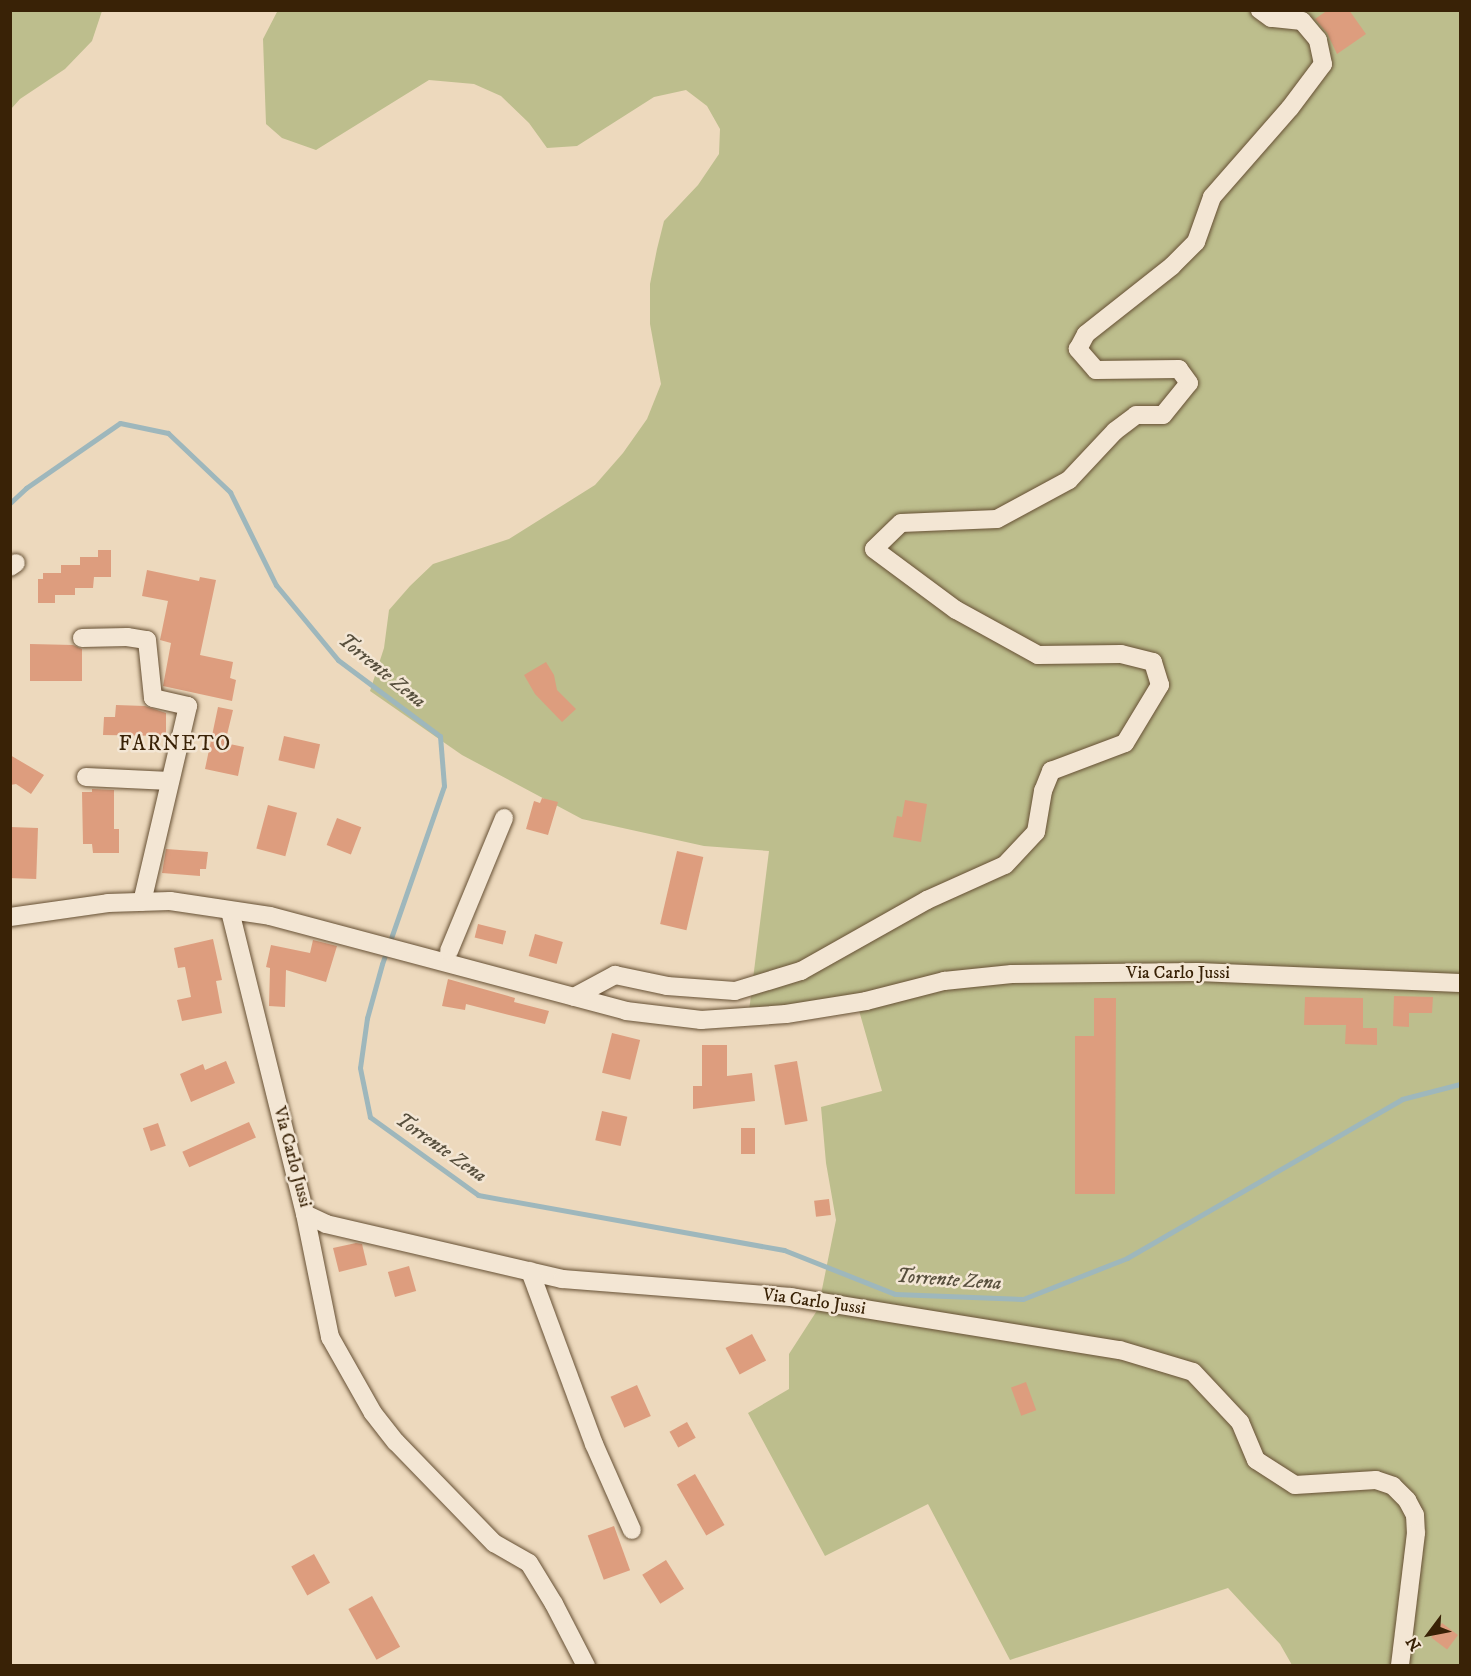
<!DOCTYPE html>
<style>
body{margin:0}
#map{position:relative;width:1471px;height:1676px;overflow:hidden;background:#edd9bd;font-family:"IM FELL DW Pica",serif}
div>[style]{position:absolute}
.green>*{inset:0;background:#bdbe8d}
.stream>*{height:5px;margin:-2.5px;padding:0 2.5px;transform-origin:2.5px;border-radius:2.5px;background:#9eb7bc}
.building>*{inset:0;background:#dd9d7e;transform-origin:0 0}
.roads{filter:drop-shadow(0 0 2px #665034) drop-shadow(0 0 2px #665034)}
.minor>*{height:18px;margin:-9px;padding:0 9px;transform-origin:9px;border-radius:9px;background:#f3e6d4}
span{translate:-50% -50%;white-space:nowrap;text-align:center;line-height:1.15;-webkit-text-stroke:5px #f3e6d4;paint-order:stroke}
.street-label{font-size:18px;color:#392206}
.water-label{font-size:20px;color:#574f3d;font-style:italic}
.quarter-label{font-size:21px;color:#392206;letter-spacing:1.5px}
.frame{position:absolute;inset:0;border:12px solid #392206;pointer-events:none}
.north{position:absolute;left:1399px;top:1604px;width:60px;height:60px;-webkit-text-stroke:4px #f3e6d4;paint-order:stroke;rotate:238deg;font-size:16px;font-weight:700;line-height:24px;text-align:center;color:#392206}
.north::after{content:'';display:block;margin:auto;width:21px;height:27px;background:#392206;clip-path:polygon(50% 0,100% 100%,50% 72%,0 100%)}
</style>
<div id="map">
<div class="green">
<div style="clip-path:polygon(11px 10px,102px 11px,92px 41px,65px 69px,20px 99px,11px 109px)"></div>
<div style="clip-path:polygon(278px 10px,1460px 11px,1460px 1665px,1292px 1665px,1280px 1644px,1228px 1588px,1010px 1660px,928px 1504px,825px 1556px,748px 1413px,789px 1389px,789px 1354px,818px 1309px,836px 1220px,826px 1163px,821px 1107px,882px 1091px,856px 1000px,749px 1011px,769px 851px,704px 846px,582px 819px,462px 755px,370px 691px,384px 648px,389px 610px,410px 586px,433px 564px,509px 539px,595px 485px,623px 453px,647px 419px,661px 384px,650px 324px,650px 284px,657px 249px,664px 221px,698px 185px,719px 154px,720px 129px,707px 106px,686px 90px,654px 97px,577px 146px,547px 148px,529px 123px,501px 96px,474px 84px,429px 80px,316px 150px,282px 138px,266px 124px,263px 39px)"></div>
</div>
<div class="stream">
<div style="left:10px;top:503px;width:22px;rotate:-43deg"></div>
<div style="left:26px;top:488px;width:114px;rotate:-34.7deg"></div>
<div style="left:120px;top:423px;width:49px;rotate:11.8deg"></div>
<div style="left:168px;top:433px;width:86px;rotate:43.6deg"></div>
<div style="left:230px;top:492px;width:104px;rotate:63.7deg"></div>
<div style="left:276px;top:585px;width:97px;rotate:50.4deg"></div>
<div style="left:338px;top:660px;width:127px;rotate:36.7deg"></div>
<div style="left:440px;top:736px;width:50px;rotate:85.4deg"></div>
<div style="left:444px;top:786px;width:188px;rotate:109.2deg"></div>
<div style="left:382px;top:964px;width:56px;rotate:105.5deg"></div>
<div style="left:367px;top:1018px;width:50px;rotate:98deg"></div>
<div style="left:360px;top:1068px;width:50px;rotate:78.5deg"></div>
<div style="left:370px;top:1117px;width:133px;rotate:35.8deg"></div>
<div style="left:478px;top:1195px;width:311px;rotate:10.2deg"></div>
<div style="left:784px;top:1250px;width:119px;rotate:21.6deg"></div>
<div style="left:895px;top:1294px;width:128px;rotate:2.2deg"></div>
<div style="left:1023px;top:1299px;width:112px;rotate:-21.5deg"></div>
<div style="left:1127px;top:1258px;width:318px;rotate:-30deg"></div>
<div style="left:1402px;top:1099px;width:60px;rotate:-14.5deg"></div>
</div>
<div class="building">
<div style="clip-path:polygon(1328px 10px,1349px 10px,1366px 34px,1337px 54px,1327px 33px,1315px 19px)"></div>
<div style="clip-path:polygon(98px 550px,111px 550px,111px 577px,94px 577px,93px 588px,75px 588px,75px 595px,55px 595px,55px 603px,38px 603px,38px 579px,43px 579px,43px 573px,61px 573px,61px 565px,80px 565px,80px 557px,98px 557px)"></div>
<div style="clip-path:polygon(147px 570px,199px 581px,200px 577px,216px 580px,200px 655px,233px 662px,230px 678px,236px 680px,232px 701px,163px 686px,171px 643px,160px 640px,168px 601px,142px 596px)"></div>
<div style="clip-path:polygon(30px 644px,73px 645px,82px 649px,82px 681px,30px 681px)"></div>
<div style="clip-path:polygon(546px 662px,554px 675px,557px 690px,576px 709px,562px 722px,535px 694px,524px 675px)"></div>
<div style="clip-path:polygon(116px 705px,145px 706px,166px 713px,166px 736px,103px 735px,104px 717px,115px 717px)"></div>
<div style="clip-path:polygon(218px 707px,233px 710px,225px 743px,244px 747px,238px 776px,205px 769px)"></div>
<div style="left:284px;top:736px;width:37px;height:25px;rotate:13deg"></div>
<div style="clip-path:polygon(10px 755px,44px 775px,31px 794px,16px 784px,10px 785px)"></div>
<div style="clip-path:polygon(92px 789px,114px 790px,114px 829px,119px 829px,119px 853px,93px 853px,92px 844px,83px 844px,82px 792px,92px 792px)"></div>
<div style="clip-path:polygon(542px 798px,558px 802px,548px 835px,526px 829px,534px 801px,540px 803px)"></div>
<div style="clip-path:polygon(905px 800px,927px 804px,921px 842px,893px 837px,897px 816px,902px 817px)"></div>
<div style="left:268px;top:805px;width:30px;height:45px;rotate:15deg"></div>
<div style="left:337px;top:818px;width:26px;height:29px;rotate:21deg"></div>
<div style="left:10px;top:827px;width:28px;height:51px;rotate:2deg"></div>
<div style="clip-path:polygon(166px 849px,208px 852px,206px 869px,200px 869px,200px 876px,162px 873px)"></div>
<div style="left:677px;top:851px;width:27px;height:75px;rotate:13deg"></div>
<div style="left:478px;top:924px;width:29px;height:14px;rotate:14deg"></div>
<div style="left:535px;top:934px;width:29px;height:23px;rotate:16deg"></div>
<div style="clip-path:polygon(213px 939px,222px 980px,216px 981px,222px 1013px,182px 1021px,177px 1000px,191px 997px,185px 967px,178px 968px,174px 948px)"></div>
<div style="clip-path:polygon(313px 940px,337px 946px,326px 982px,286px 970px,285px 1007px,269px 1006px,270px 968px,266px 967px,271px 945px,310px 953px)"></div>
<div style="clip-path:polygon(448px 979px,515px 998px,514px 1002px,549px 1011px,545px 1024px,466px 1004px,465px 1010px,442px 1006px)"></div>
<div style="clip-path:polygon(1394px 996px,1433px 997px,1432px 1013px,1409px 1013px,1409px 1027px,1393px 1026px)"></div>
<div style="clip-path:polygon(1305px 997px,1363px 998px,1363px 1028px,1377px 1028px,1377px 1045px,1345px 1044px,1346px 1025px,1304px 1025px)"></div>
<div style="clip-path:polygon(1094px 998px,1116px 998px,1115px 1194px,1075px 1194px,1075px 1036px,1094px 1036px)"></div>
<div style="left:612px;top:1033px;width:29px;height:41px;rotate:14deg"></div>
<div style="clip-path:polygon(702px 1045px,727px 1045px,727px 1076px,752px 1073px,755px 1101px,693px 1109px,693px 1086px,702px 1086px)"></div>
<div style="clip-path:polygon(226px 1061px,235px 1083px,191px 1102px,180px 1074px,203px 1064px,205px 1070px)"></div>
<div style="left:797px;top:1061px;width:61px;height:23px;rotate:80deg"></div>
<div style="left:602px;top:1111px;width:26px;height:30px;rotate:13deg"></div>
<div style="left:249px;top:1122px;width:17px;height:73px;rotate:66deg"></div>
<div style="left:158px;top:1123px;width:24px;height:16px;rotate:71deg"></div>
<div style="left:741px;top:1128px;width:14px;height:26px"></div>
<div style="left:829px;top:1199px;width:16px;height:15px;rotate:83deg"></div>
<div style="clip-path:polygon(356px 1243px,362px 1244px,367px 1265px,339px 1272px,333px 1248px)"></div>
<div style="left:409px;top:1266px;width:26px;height:22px;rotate:74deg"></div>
<div style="left:752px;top:1334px;width:30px;height:30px;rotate:62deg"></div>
<div style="left:1026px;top:1382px;width:30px;height:16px;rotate:70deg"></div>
<div style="left:637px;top:1385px;width:34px;height:29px;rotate:66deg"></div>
<div style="left:687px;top:1422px;width:18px;height:20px;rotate:61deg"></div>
<div style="left:695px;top:1474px;width:59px;height:21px;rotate:60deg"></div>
<div style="left:614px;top:1526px;width:47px;height:28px;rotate:70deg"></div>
<div style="left:314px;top:1554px;width:33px;height:26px;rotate:61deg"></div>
<div style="left:666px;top:1560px;width:34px;height:28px;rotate:58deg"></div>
<div style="left:372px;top:1596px;width:58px;height:27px;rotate:61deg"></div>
<div style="left:1442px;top:1623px;width:20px;height:18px;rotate:37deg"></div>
</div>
<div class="roads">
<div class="minor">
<div style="left:10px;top:567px;width:7px;rotate:-34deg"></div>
<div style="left:82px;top:638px;width:45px;rotate:-1.3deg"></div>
<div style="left:127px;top:637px;width:20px;rotate:9deg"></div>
<div style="left:147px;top:640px;width:58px;rotate:84.1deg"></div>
<div style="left:153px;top:698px;width:36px;rotate:13deg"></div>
<div style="left:188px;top:706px;width:201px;rotate:103.2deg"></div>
<div style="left:86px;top:777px;width:84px;rotate:2.7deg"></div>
<div style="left:230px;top:911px;width:312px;rotate:76.1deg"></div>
<div style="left:305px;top:1214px;width:23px;rotate:25deg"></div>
<div style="left:326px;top:1224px;width:242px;rotate:13.1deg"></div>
<div style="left:562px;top:1279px;width:230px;rotate:4.5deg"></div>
<div style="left:791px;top:1297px;width:333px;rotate:9.2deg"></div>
<div style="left:1120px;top:1350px;width:76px;rotate:16.8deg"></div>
<div style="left:1193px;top:1372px;width:69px;rotate:46.8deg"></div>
<div style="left:1240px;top:1422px;width:41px;rotate:67.2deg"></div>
<div style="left:1256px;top:1460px;width:46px;rotate:32.7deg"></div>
<div style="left:1295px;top:1485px;width:81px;rotate:-3.5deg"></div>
<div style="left:1376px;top:1480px;width:18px;rotate:19deg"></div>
<div style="left:1393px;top:1486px;width:20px;rotate:45deg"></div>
<div style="left:1407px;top:1500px;width:17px;rotate:62deg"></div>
<div style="left:1415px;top:1515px;width:18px;rotate:87deg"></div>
<div style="left:1416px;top:1533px;width:134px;rotate:96.9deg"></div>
<div style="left:10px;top:917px;width:99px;rotate:-8.1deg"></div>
<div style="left:108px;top:903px;width:62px;rotate:-1.8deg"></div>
<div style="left:170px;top:901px;width:101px;rotate:8.5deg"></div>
<div style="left:270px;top:916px;width:368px;rotate:14.9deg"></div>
<div style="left:626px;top:1011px;width:76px;rotate:6.8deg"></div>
<div style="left:701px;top:1020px;width:85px;rotate:-4deg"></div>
<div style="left:786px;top:1014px;width:81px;rotate:-9.2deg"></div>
<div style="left:866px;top:1001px;width:81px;rotate:-14.4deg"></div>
<div style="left:944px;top:981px;width:68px;rotate:-5.9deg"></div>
<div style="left:1012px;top:974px;width:186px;rotate:-0.6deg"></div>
<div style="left:1198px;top:972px;width:262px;rotate:2.4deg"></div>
<div style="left:449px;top:951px;width:144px;rotate:-67.5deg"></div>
<div style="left:574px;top:997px;width:47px;rotate:-28.2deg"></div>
<div style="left:615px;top:975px;width:53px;rotate:11.9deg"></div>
<div style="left:667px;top:986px;width:68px;rotate:4.2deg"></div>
<div style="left:735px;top:991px;width:69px;rotate:-16.9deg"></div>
<div style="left:801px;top:971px;width:145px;rotate:-29.4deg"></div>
<div style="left:927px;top:900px;width:85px;rotate:-24.2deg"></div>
<div style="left:1005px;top:865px;width:45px;rotate:-46.8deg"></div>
<div style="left:1036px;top:832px;width:42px;rotate:-80.3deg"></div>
<div style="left:1043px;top:791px;width:22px;rotate:-68deg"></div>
<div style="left:1051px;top:771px;width:79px;rotate:-20.7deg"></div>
<div style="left:1125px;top:743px;width:68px;rotate:-58.9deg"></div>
<div style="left:1160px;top:685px;width:24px;rotate:-107deg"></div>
<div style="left:1153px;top:662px;width:33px;rotate:-166deg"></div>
<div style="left:1121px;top:654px;width:83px;rotate:179.3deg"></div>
<div style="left:1038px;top:655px;width:94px;rotate:-151.2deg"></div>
<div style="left:956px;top:610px;width:102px;rotate:-143.4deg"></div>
<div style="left:874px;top:549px;width:37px;rotate:-44deg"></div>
<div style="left:901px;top:523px;width:96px;rotate:-2.4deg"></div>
<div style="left:997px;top:519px;width:82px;rotate:-28.4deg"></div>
<div style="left:1069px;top:480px;width:67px;rotate:-46.8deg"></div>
<div style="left:1115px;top:431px;width:26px;rotate:-37deg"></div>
<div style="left:1136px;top:415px;width:27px"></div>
<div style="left:1163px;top:415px;width:41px;rotate:-50.9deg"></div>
<div style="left:1189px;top:383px;width:17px;rotate:-126deg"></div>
<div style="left:1179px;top:369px;width:83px;rotate:179.3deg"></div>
<div style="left:1096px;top:370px;width:28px;rotate:-131deg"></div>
<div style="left:1078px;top:349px;width:17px;rotate:-62deg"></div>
<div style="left:1086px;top:334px;width:110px;rotate:-38.3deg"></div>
<div style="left:1172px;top:266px;width:34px;rotate:-45deg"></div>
<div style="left:1196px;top:242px;width:48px;rotate:-70.4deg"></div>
<div style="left:1212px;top:197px;width:118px;rotate:-48.8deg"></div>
<div style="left:1290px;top:108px;width:55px;rotate:-53.1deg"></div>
<div style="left:1323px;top:64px;width:25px;rotate:-102deg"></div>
<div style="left:1318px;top:40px;width:25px;rotate:-130deg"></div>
<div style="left:1302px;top:21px;width:31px;rotate:-174deg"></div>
<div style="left:1271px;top:18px;width:14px;rotate:-144deg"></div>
<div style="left:305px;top:1214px;width:126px;rotate:78.5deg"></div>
<div style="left:330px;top:1337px;width:87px;rotate:60.5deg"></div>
<div style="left:373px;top:1413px;width:37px;rotate:52deg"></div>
<div style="left:396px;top:1442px;width:141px;rotate:45.9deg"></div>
<div style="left:494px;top:1543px;width:40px;rotate:29.7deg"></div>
<div style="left:529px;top:1563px;width:48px;rotate:58.6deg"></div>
<div style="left:554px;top:1604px;width:70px;rotate:62.7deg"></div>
<div style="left:530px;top:1271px;width:184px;rotate:69.7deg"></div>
<div style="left:594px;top:1444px;width:94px;rotate:66.2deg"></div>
</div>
</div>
<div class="street-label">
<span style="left:1178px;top:973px">Via Carlo Jussi</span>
<span style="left:292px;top:1157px;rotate:75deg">Via Carlo Jussi</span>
<span style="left:814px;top:1302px;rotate:8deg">Via Carlo Jussi</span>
</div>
<div class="water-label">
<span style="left:382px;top:671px;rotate:39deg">Torrente Zena</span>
<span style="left:441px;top:1148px;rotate:35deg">Torrente Zena</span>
<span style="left:949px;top:1280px;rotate:4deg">Torrente Zena</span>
</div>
<div class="quarter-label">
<span style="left:175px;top:744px">FARNETO</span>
</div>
<div class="frame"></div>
<div class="north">N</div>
</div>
